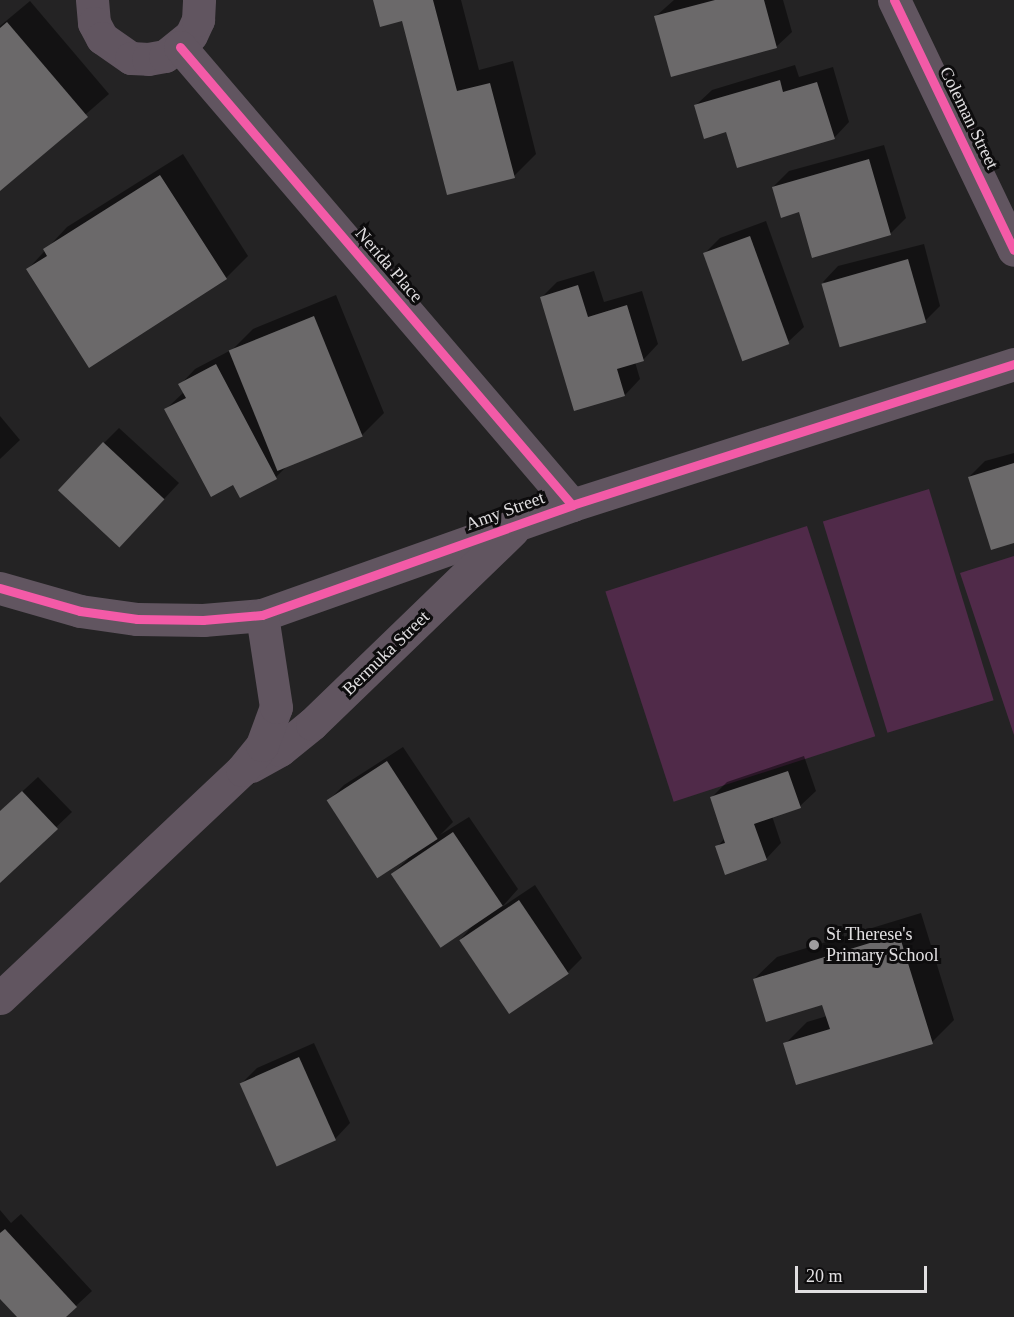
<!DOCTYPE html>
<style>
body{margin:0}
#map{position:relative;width:1014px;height:1317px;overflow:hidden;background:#242324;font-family:"Times New Roman",serif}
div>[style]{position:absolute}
.green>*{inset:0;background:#502a49;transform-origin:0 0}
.shadow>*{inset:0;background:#0007}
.building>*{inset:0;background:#6b696a;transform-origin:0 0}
.minor>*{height:33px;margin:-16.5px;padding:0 16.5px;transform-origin:16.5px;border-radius:16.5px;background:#615560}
.cycleway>*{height:9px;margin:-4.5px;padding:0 4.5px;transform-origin:4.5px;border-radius:4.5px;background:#f35aa7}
.dots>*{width:16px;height:16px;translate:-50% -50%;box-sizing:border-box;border:3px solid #0d0c0d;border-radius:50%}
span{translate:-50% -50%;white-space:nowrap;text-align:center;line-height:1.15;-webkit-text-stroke:6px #0d0c0d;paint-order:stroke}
.street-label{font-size:18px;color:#e1dfe1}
.poi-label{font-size:18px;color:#e1dfe1}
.left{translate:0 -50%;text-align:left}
.scale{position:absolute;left:795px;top:1266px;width:132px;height:27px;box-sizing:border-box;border:3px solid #e1dfe1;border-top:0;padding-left:8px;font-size:18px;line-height:21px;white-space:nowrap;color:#e1dfe1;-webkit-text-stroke:4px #0d0c0d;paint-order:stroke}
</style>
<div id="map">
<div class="green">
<div style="left:929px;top:489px;width:221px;height:111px;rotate:73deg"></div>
<div style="left:807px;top:526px;width:221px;height:212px;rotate:72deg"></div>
<div style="clip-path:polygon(1014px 556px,1014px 735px,960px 573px)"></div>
</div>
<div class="shadow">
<div style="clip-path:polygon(374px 0,461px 0,479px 70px,513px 61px,536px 154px,514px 176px,403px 19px)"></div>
<div style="clip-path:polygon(674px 0,783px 0,792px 32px,776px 47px,656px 16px)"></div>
<div style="clip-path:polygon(30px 1px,109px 94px,0 189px,0 26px)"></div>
<div style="clip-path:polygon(795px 65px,799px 77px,833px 67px,849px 122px,834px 138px,727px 130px,696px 105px,712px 90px)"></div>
<div style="clip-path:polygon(884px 145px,906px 218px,890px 234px,800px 210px,773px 187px,789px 171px)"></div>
<div style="clip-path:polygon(183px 154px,248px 256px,226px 278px,28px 269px,67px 227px)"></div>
<div style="clip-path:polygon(766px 221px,804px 327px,788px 342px,705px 253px,720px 238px)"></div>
<div style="clip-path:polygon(924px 244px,940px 306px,925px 321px,823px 282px,838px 266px)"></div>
<div style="clip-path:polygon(594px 271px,604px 302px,642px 291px,658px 344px,643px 360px,635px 362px,640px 379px,625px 395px,541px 298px,557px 282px)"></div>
<div style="clip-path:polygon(336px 295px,384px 413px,362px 435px,288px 465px,276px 477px,233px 483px,166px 409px,184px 392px,180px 385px,195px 369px,233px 349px,253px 329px)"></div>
<div style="clip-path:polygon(0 416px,20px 440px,0 459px)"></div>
<div style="clip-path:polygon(119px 428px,179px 483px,135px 530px,104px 443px)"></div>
<div style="clip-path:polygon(1014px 453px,1014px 541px,969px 477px,985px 461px)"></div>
<div style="clip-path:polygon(403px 747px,453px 822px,440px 835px,469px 817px,518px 889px,502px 907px,535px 885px,582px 958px,567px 973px,461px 939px,473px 925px,392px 874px,408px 859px,328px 801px,344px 785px)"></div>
<div style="clip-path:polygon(804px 756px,816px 791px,800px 806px,772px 816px,781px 843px,766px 859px,717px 847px,725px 838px,711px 798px,727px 782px)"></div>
<div style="clip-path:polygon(38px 777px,72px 812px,0 881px,0 812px)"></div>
<div style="clip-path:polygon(921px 913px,954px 1020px,932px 1042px,785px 1044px,807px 1022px,827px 1016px,823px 1003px,754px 979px,777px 957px)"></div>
<div style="clip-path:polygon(314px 1043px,350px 1123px,335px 1139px,241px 1084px,257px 1068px)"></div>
<div style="clip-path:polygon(0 1210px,11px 1223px,21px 1214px,92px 1291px,64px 1317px,19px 1317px,0 1296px)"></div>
</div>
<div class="building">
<div style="clip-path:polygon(373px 0,433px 0,457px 91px,490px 83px,515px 178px,447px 195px,402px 21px,380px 27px)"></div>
<div style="clip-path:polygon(715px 0,764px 0,777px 48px,671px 77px,654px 16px)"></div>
<div style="clip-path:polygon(7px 22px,88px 117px,0 191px,0 28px)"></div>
<div style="clip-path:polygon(780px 80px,783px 92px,817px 82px,835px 139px,737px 168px,726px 132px,704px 139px,694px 105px)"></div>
<div style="clip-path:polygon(869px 159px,891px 235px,812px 258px,799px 212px,781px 218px,772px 187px)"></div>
<div style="clip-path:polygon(160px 175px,227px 279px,89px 368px,26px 269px,47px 256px,43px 249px)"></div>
<div style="left:750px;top:236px;width:115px;height:50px;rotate:70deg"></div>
<div style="left:908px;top:259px;width:66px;height:90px;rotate:74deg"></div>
<div style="clip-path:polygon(578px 285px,588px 317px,627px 305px,644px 361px,617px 369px,625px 396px,574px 411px,540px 297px)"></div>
<div style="left:314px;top:316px;width:130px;height:92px;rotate:68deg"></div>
<div style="clip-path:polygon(216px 364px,277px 479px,240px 498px,233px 485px,211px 497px,164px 409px,186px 398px,178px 384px)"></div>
<div style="left:103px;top:442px;width:84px;height:66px;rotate:43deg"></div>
<div style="clip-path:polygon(1014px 463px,1014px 543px,991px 550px,968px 477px)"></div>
<div style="left:387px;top:761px;width:93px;height:72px;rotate:57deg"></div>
<div style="clip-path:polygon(788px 771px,801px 808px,754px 824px,767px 860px,725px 875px,715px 846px,725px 843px,710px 797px)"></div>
<div style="clip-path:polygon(22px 791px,58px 829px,0 883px,0 811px)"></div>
<div style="left:453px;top:832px;width:89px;height:75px;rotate:56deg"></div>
<div style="left:519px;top:900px;width:89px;height:72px;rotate:56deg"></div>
<div style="clip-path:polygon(899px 934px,933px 1044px,796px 1085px,783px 1043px,830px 1029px,822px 1005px,766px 1022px,753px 979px)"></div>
<div style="left:299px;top:1057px;width:91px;height:65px;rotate:66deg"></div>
<div style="clip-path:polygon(5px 1229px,77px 1307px,66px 1317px,17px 1317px,0 1299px,0 1233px)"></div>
</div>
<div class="minor">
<div style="left:92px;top:0;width:23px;rotate:85deg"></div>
<div style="left:94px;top:23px;width:17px;rotate:62deg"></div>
<div style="left:102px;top:38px;width:35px;rotate:35deg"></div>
<div style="left:131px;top:58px;width:17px;rotate:3deg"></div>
<div style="left:148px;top:59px;width:17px;rotate:-10deg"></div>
<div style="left:165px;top:56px;width:33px;rotate:-39deg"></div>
<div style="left:191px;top:35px;width:17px;rotate:-65deg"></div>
<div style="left:198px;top:20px;width:20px;rotate:-87deg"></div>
<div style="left:894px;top:0;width:277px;rotate:64.4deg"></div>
<div style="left:180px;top:47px;width:603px;rotate:49.44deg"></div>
<div style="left:0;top:588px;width:83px;rotate:16deg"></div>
<div style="left:80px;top:611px;width:58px;rotate:8deg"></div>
<div style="left:137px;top:619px;width:66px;rotate:0.9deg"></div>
<div style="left:203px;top:620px;width:59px;rotate:-4.8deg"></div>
<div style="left:262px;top:615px;width:329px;rotate:-19.5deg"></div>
<div style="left:572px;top:505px;width:464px;rotate:-17.7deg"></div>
<div style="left:251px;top:766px;width:33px;rotate:-29deg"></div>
<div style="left:280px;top:750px;width:41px;rotate:-39.1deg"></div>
<div style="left:312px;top:724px;width:279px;rotate:-44deg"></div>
<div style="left:0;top:998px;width:332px;rotate:-43.3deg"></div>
<div style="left:242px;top:770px;width:32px;rotate:-51deg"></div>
<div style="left:262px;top:745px;width:40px;rotate:-69.8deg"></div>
<div style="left:276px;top:707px;width:93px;rotate:-98.7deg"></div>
</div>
<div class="cycleway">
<div style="left:894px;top:0;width:277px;rotate:64.4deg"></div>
<div style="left:180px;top:47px;width:603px;rotate:49.44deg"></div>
<div style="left:0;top:588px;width:83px;rotate:16deg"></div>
<div style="left:80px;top:611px;width:58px;rotate:8deg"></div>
<div style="left:137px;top:619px;width:66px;rotate:0.9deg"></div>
<div style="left:203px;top:620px;width:59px;rotate:-4.8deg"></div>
<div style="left:262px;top:615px;width:329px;rotate:-19.5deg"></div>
<div style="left:572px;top:505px;width:464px;rotate:-17.7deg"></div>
</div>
<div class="dots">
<div style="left:814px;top:945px;background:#9f9d9f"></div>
</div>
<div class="street-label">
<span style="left:969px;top:118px;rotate:64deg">Coleman Street</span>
<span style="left:389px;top:265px;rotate:49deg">Nerida Place</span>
<span style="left:505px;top:511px;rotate:-20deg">Amy Street</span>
<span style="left:386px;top:653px;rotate:-44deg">Bermuka Street</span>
</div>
<div class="poi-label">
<span class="left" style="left:826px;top:945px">St Therese's<br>Primary School</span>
</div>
<div class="scale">20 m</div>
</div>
